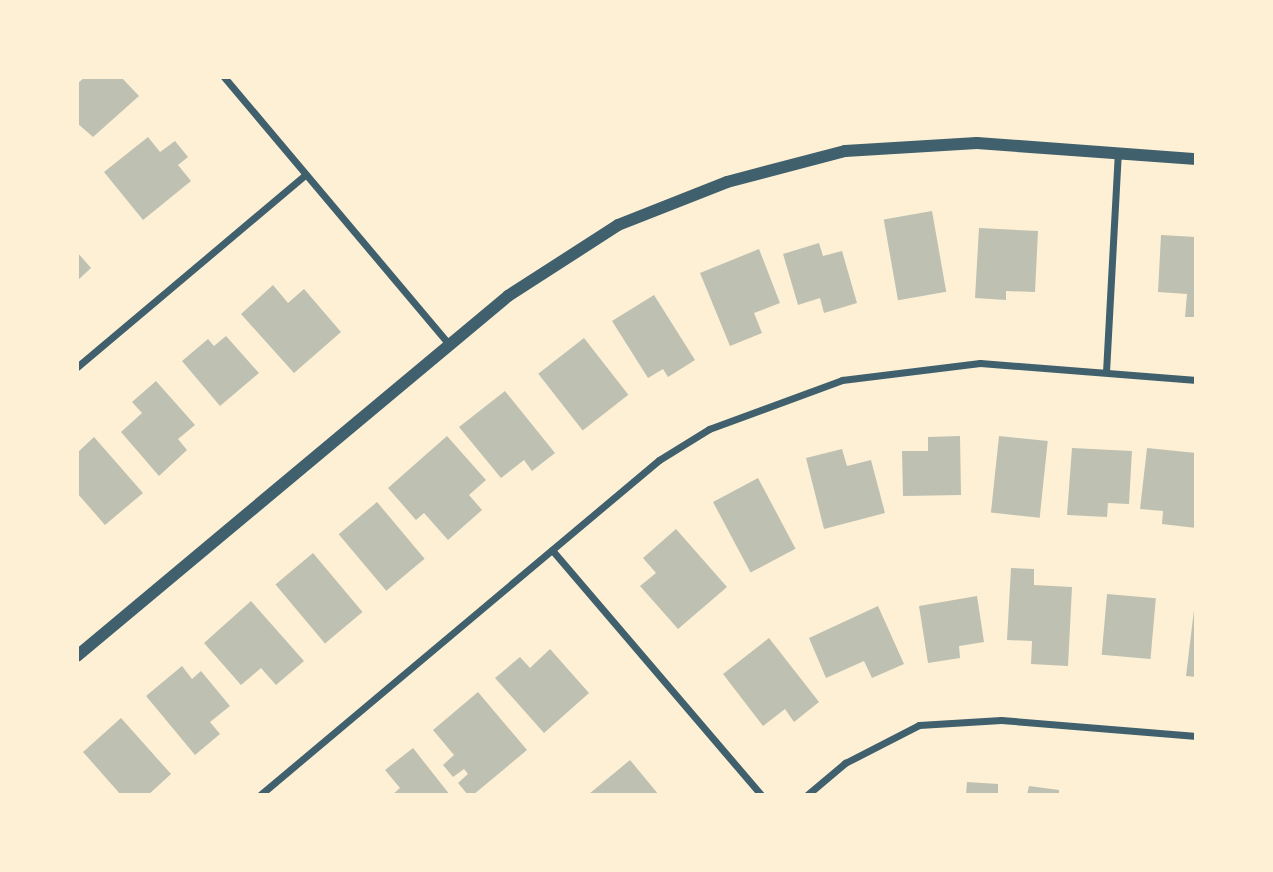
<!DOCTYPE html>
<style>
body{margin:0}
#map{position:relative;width:1273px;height:872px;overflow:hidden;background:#fdf0d5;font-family:Jost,sans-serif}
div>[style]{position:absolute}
.building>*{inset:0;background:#bec0b2;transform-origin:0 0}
.minor>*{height:7px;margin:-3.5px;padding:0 3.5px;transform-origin:3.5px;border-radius:3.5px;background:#3f606c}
.tertiary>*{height:12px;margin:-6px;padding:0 6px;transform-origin:6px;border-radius:6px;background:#3f606c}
span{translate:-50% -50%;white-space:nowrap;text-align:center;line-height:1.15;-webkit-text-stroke:5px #fdf0d5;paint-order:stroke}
.frame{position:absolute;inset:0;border:79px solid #fdf0d5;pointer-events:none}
</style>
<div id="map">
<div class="building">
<div style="clip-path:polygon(85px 77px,121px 77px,139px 96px,93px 137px,77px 123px,77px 84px)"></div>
<div style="clip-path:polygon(148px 137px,160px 152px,175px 141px,188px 157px,178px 165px,191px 181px,143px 220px,104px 172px)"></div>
<div style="left:932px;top:211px;width:82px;height:49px;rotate:80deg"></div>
<div style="clip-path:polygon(979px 228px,1038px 231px,1035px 292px,1006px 291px,1006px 300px,975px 298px)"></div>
<div style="clip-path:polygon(1161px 235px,1196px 237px,1196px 317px,1185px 317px,1187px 294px,1158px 292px)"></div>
<div style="clip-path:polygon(819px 243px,823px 256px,842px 251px,857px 303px,824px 313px,820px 298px,798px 305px,783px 254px)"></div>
<div style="clip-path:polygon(759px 249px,780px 303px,754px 313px,762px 333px,730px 346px,700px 273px)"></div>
<div style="clip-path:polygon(77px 252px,91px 268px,77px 281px)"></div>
<div style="clip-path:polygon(273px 285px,288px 303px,304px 289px,341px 332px,294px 373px,241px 314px)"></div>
<div style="clip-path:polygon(654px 295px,695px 360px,668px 377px,663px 369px,648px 378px,612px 321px)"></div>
<div style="clip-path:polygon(226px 336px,259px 373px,220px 406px,182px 361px,208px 339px,214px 346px)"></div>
<div style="left:584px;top:338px;width:72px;height:58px;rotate:52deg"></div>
<div style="clip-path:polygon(156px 381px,195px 425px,178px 439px,187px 450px,159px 476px,121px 432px,142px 413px,132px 402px)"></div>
<div style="clip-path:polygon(505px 391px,555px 453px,532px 471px,524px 460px,501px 478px,459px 427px)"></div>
<div style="clip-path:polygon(447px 436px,486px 480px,469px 495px,482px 510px,448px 540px,424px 513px,416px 520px,388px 488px)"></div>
<div style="clip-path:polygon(960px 436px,961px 495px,903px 496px,902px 451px,928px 451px,928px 437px)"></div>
<div style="left:999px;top:436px;width:49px;height:77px;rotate:6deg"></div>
<div style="clip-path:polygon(94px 437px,143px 493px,105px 525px,77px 493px,77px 453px)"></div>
<div style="clip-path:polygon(1072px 448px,1132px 451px,1129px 504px,1108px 503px,1107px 517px,1067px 515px)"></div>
<div style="clip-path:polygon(1147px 448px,1196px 453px,1196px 528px,1162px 524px,1163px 511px,1140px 509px)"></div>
<div style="clip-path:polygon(842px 449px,847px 466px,871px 460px,885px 513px,824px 529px,806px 458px)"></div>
<div style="left:758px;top:478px;width:80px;height:51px;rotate:62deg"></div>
<div style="left:377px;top:502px;width:74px;height:50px;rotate:50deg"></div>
<div style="clip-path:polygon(676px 529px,727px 587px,678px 629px,640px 586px,656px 573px,643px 558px)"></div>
<div style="left:313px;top:553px;width:77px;height:49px;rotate:50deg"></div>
<div style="clip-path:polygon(1011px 568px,1034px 569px,1034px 585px,1072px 587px,1068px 666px,1031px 664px,1032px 641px,1007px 640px)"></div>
<div style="left:1107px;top:594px;width:49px;height:61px;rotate:5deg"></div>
<div style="clip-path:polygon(977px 596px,984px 642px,959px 646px,960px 658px,928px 663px,919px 606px)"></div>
<div style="clip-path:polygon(251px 601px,304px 661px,276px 685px,261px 668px,241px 685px,204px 643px)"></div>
<div style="clip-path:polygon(878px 606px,904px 664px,872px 678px,864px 661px,826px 678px,809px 638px)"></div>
<div style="clip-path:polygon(1194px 610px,1196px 611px,1196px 677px,1186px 676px)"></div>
<div style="clip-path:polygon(769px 638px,819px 702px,794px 722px,785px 709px,763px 726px,723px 674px)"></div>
<div style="clip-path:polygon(550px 649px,589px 693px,544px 733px,495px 678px,520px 657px,530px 668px)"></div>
<div style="clip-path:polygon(182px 666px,192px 679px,201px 671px,230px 706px,210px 722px,220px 734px,195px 755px,146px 696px)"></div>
<div style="clip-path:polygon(478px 692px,527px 750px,473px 795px,468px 795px,458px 783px,468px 774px,464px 769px,453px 777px,443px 765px,454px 755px,433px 730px)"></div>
<div style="clip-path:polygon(121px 718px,171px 774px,148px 795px,121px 795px,83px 752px)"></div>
<div style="clip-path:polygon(413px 748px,450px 795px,392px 795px,400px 788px,385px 770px)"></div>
<div style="clip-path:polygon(630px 760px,659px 795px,590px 795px,589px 794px)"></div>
<div style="clip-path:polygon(967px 782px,998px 784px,998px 795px,966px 795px)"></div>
<div style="clip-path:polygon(1029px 786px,1059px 790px,1059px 795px,1027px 795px)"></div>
</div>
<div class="minor">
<div style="left:224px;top:77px;width:349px;rotate:49.9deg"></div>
<div style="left:77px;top:367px;width:299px;rotate:-40.1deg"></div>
<div style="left:1106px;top:372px;width:219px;rotate:-86.9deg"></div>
<div style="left:552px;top:550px;width:322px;rotate:49.5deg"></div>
<div style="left:260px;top:795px;width:521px;rotate:-40.02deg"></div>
<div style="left:659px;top:460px;width:59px;rotate:-31.8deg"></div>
<div style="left:709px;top:429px;width:142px;rotate:-20.2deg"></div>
<div style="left:842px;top:380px;width:139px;rotate:-7deg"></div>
<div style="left:980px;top:363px;width:217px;rotate:4.5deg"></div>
<div style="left:807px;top:795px;width:50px;rotate:-40.1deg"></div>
<div style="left:845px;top:763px;width:83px;rotate:-27.2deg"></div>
<div style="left:919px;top:725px;width:82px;rotate:-3.5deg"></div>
<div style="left:1001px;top:720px;width:196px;rotate:4.7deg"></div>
</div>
<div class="tertiary">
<div style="left:77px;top:656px;width:562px;rotate:-39.87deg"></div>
<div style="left:508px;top:296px;width:131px;rotate:-32.8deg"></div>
<div style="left:618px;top:225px;width:117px;rotate:-21.5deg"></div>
<div style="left:727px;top:182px;width:122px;rotate:-14.7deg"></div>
<div style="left:845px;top:151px;width:132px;rotate:-3.5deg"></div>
<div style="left:977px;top:143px;width:220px;rotate:4.2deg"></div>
</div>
<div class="frame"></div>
</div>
